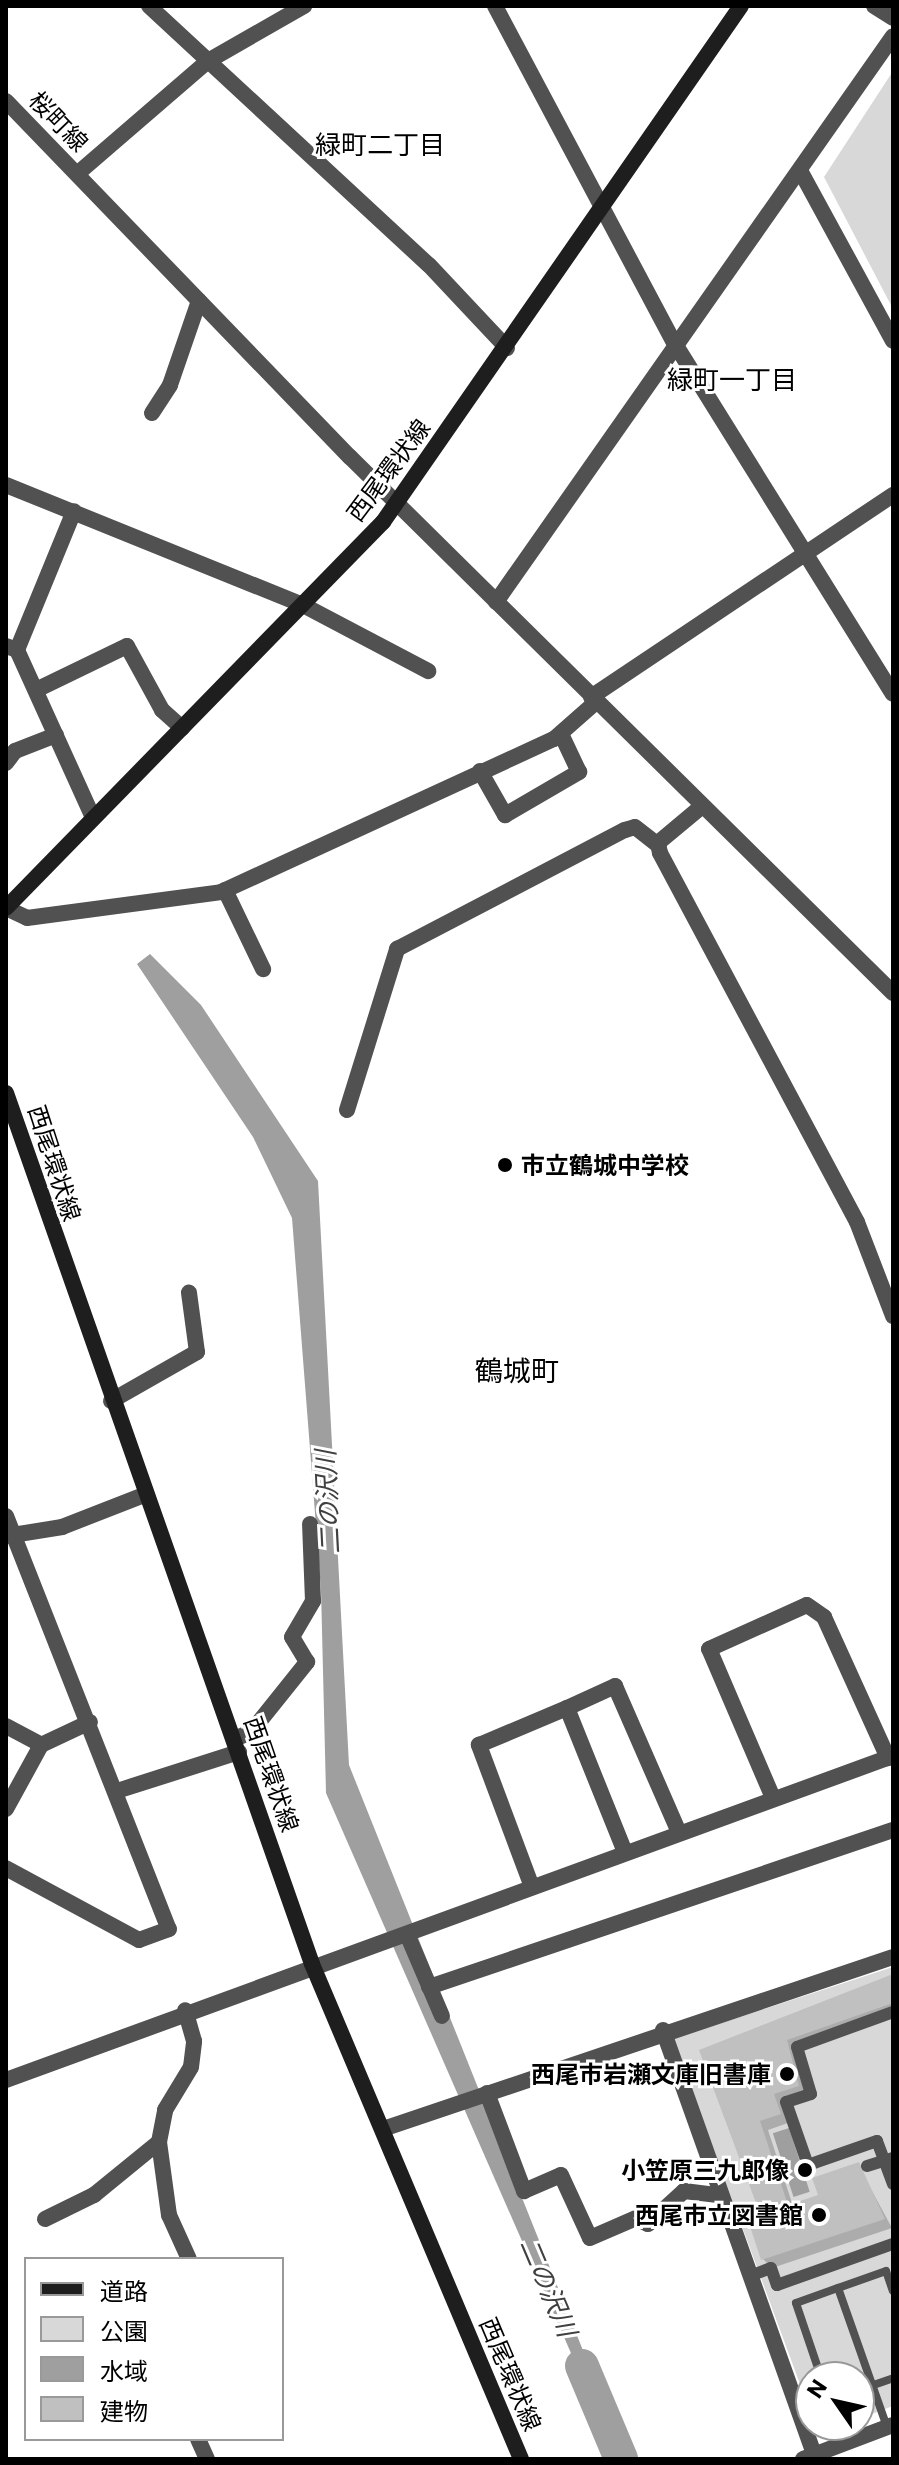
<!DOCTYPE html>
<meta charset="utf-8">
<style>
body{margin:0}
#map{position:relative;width:899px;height:2465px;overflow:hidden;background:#fff;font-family:Commissioner,"Noto Sans JP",sans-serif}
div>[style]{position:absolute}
.green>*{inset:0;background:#d8d8d8}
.water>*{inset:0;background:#9f9f9f;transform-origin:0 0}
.shadow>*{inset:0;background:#0003}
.river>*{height:34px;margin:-17px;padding:0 17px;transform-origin:17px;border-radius:17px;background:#9f9f9f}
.building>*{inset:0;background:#c0c0c0}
.service>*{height:8px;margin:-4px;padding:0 4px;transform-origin:4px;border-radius:4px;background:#515151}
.pedestrian>*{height:12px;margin:-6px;padding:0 6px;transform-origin:6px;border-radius:6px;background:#515151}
.minor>*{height:16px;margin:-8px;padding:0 8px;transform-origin:8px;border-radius:8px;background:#515151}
.tertiary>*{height:16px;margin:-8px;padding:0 8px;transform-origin:8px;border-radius:8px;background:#515151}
.secondary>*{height:16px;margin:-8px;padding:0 8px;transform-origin:8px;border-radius:8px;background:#1e1e1e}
.dots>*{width:22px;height:22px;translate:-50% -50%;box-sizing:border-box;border:4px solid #fff;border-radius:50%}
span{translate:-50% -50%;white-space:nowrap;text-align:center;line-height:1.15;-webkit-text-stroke:6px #fff;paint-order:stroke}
.street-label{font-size:24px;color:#000}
.poi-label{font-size:24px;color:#000;font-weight:700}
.left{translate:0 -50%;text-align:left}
.right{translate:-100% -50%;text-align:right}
.neighbourhood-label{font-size:26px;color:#000}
.water-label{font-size:26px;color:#404040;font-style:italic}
.quarter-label{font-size:28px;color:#000}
.frame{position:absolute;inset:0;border:8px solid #000;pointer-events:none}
.legend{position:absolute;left:24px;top:2257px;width:260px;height:184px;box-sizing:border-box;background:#fff;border:2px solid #999;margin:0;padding:10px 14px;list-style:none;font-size:24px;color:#000}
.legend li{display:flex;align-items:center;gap:16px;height:40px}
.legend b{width:40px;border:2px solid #999}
.north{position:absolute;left:795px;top:2361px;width:80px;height:80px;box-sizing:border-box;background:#fff;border:2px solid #999;border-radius:50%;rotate:304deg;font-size:22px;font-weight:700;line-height:32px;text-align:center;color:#000}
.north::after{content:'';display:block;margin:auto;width:28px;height:36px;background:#000;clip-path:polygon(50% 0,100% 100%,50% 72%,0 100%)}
</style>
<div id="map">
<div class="green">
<div style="clip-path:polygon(893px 71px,893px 309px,824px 177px)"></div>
<div style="clip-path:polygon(893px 1967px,893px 2406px,859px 2419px,859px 2377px,811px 2377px,811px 2414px,673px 2039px)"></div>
</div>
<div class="water">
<div style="clip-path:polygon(150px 954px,201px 1005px,318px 1181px,349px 1765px,606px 2408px,595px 2408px,326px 1793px,321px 1590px,292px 1218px,253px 1137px,137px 964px)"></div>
<div style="left:789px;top:2128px;width:67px;height:17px;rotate:72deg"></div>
</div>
<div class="shadow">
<div style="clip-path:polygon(893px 1978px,893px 2014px,795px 2049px,807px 2095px,781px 2103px,788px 2123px,768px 2130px,793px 2206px,820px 2196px,858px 2165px,892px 2228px,772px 2268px,763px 2259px,758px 2204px,702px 2051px)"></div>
</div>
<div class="river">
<div style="left:582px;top:2366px;width:101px;rotate:67.2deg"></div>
</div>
<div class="building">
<div style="clip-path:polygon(893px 1974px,893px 2003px,787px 2040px,799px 2086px,774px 2094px,781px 2114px,760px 2121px,788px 2205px,818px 2195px,812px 2178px,859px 2162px,885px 2219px,761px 2260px,744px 2208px,756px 2203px,699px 2050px)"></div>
</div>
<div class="service">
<div style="left:821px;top:2377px;width:78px;rotate:-108.7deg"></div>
<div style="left:796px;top:2303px;width:45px;rotate:-19.7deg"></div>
<div style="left:859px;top:2390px;width:36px;rotate:-19deg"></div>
<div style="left:887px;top:2427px;width:147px;rotate:-109.4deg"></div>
<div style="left:838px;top:2288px;width:51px;rotate:-19.5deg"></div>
<div style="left:886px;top:2271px;width:21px;rotate:71deg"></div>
</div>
<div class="pedestrian">
<div style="left:893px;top:2012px;width:102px;rotate:160deg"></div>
<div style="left:797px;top:2047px;width:49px;rotate:73.4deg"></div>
<div style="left:811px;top:2094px;width:26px;rotate:162deg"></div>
<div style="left:786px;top:2102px;width:67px;rotate:70.8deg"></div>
<div style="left:808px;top:2165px;width:73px;rotate:-19.2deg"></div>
<div style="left:877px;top:2141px;width:46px;rotate:69.6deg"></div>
<div style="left:867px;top:2166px;width:27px;rotate:-17deg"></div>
<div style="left:750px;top:2276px;width:22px;rotate:-21deg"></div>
<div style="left:771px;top:2268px;width:18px;rotate:71deg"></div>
<div style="left:777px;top:2285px;width:123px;rotate:-19.5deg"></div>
</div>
<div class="minor">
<div style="left:149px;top:6px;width:381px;rotate:42.8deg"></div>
<div style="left:429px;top:265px;width:114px;rotate:46.8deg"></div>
<div style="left:495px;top:6px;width:383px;rotate:62deg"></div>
<div style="left:675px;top:344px;width:412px;rotate:58.1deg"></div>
<div style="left:874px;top:6px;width:22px;rotate:32deg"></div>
<div style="left:77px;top:174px;width:173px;rotate:-40.8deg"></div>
<div style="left:208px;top:61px;width:111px;rotate:-29.8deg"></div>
<div style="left:802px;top:174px;width:190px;rotate:61.4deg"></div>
<div style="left:152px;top:413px;width:33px;rotate:-57deg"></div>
<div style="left:170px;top:385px;width:89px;rotate:-71deg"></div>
<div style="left:6px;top:485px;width:318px;rotate:22deg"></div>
<div style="left:301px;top:604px;width:144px;rotate:27.8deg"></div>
<div style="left:496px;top:602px;width:691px;rotate:-54.95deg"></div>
<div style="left:6px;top:646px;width:12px;rotate:20deg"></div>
<div style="left:17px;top:650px;width:181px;rotate:65.6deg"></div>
<div style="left:17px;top:650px;width:150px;rotate:-67.7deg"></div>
<div style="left:36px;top:690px;width:101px;rotate:-25.8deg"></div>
<div style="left:127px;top:646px;width:73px;rotate:61.3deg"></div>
<div style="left:162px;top:710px;width:27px;rotate:42deg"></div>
<div style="left:591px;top:697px;width:363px;rotate:-33.8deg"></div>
<div style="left:6px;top:763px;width:15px;rotate:-53deg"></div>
<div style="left:15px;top:751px;width:44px;rotate:-21.3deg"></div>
<div style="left:480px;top:771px;width:51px;rotate:60.4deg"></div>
<div style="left:505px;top:815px;width:86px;rotate:-30.2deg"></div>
<div style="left:579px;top:772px;width:42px;rotate:-115.3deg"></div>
<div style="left:701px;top:807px;width:56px;rotate:140.1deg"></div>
<div style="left:658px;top:843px;width:10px;rotate:79deg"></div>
<div style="left:660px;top:853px;width:418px;rotate:61.9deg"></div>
<div style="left:857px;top:1222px;width:101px;rotate:69deg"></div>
<div style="left:225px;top:890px;width:88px;rotate:64.3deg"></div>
<div style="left:6px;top:908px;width:23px;rotate:25deg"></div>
<div style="left:27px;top:918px;width:196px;rotate:-7.6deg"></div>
<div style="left:221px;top:892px;width:366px;rotate:-24.7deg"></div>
<div style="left:554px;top:739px;width:56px;rotate:-41.4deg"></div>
<div style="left:347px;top:1110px;width:169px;rotate:-72.7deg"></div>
<div style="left:397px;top:949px;width:257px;rotate:-27.6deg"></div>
<div style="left:625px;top:830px;width:10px;rotate:-17deg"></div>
<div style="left:635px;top:827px;width:29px;rotate:38deg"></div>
<div style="left:111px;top:1401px;width:99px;rotate:-29.7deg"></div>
<div style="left:197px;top:1352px;width:60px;rotate:-97.7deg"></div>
<div style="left:6px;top:1516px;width:444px;rotate:68.5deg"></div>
<div style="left:169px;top:1929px;width:32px;rotate:160deg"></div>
<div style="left:139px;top:1940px;width:151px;rotate:-151.6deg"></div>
<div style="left:567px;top:1708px;width:53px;rotate:-24.6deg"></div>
<div style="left:615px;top:1686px;width:157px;rotate:66.4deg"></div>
<div style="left:6px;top:1726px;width:40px;rotate:28deg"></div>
<div style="left:234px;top:1739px;width:18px;rotate:-22deg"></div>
<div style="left:251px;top:1732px;width:90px;rotate:-51.3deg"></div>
<div style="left:307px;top:1662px;width:29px;rotate:-121deg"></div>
<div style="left:292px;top:1637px;width:42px;rotate:-59.7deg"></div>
<div style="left:313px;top:1601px;width:77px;rotate:-92.2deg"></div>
<div style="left:120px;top:1790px;width:125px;rotate:-17.7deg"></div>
<div style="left:773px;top:1798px;width:162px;rotate:-113.2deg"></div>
<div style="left:709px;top:1649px;width:107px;rotate:-24.2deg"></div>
<div style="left:807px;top:1605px;width:21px;rotate:35deg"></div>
<div style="left:824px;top:1617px;width:155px;rotate:65.6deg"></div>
<div style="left:6px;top:1809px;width:73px;rotate:-61.3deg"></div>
<div style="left:41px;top:1745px;width:54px;rotate:-25.1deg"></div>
<div style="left:532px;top:1887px;width:152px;rotate:-110.5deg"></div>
<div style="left:479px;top:1745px;width:95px;rotate:-22.8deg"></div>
<div style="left:567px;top:1708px;width:155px;rotate:68.1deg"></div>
<div style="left:407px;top:1934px;width:89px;rotate:66.9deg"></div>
<div style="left:429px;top:1987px;width:490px;rotate:-18.7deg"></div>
<div style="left:663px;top:2030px;width:451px;rotate:70.4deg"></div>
<div style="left:487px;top:2093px;width:105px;rotate:69.3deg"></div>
<div style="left:524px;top:2191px;width:40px;rotate:-23.4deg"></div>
<div style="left:561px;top:2175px;width:69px;rotate:65.3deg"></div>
<div style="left:590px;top:2238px;width:50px;rotate:-23.5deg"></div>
<div style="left:636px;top:2218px;width:13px;rotate:27deg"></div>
<div style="left:648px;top:2224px;width:49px;rotate:-42.5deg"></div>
<div style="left:684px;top:2191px;width:32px;rotate:7deg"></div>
<div style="left:383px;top:2129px;width:538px;rotate:-18.64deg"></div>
<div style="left:159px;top:2142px;width:74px;rotate:82.2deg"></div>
<div style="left:169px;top:2215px;width:48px;rotate:65.6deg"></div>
<div style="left:45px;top:2219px;width:55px;rotate:-26.1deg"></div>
<div style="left:94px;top:2195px;width:84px;rotate:-39.2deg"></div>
<div style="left:159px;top:2142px;width:33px;rotate:-79deg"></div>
<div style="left:165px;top:2110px;width:50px;rotate:-58.8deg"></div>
<div style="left:191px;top:2067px;width:26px;rotate:-83deg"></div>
<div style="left:194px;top:2041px;width:32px;rotate:-106deg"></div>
<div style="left:198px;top:2439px;width:22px;rotate:66deg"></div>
<div style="left:803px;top:2459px;width:96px;rotate:-20.7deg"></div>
</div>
<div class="tertiary">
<div style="left:6px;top:101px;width:495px;rotate:46deg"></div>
<div style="left:350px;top:457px;width:763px;rotate:44.63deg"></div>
<div style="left:6px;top:1536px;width:57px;rotate:-9.1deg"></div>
<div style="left:62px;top:1527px;width:88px;rotate:-21.3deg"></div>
<div style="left:6px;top:2080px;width:944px;rotate:-20.07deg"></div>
</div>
<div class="secondary">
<div style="left:6px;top:908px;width:540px;rotate:-45.68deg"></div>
<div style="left:383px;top:522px;width:628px;rotate:-55.25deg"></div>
<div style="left:6px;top:1093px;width:923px;rotate:70.64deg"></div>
<div style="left:312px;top:1964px;width:537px;rotate:67.11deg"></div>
</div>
<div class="dots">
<div style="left:505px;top:1165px;background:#000"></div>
<div style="left:787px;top:2074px;background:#000"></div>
<div style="left:805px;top:2170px;background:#000"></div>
<div style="left:819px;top:2215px;background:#000"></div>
</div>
<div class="street-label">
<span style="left:59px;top:121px;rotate:46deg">桜町線</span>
<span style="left:388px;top:470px;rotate:-53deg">西尾環状線</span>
<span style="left:55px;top:1163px;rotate:72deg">西尾環状線</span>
<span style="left:272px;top:1774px;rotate:71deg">西尾環状線</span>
<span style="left:511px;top:2374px;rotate:67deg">西尾環状線</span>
</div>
<div class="poi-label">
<span class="left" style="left:521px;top:1165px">市立鶴城中学校</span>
<span class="right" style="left:771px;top:2074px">西尾市岩瀬文庫旧書庫</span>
<span class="right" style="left:789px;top:2170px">小笠原三九郎像</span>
<span class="right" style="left:803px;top:2215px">西尾市立図書館</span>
</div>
<div class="neighbourhood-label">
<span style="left:380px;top:144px">緑町二丁目</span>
<span style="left:732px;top:379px">緑町一丁目</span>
</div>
<div class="water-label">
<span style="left:327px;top:1502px;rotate:-93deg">二の沢川</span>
<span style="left:549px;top:2287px;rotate:67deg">二の沢川</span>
</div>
<div class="quarter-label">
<span style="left:517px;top:1370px">鶴城町</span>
</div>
<div class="frame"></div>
<ul class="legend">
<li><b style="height:10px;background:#1e1e1e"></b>道路</li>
<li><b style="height:22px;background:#d8d8d8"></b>公園</li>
<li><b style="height:22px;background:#9f9f9f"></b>水域</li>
<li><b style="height:22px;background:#c0c0c0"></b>建物</li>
</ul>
<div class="north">N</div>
</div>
